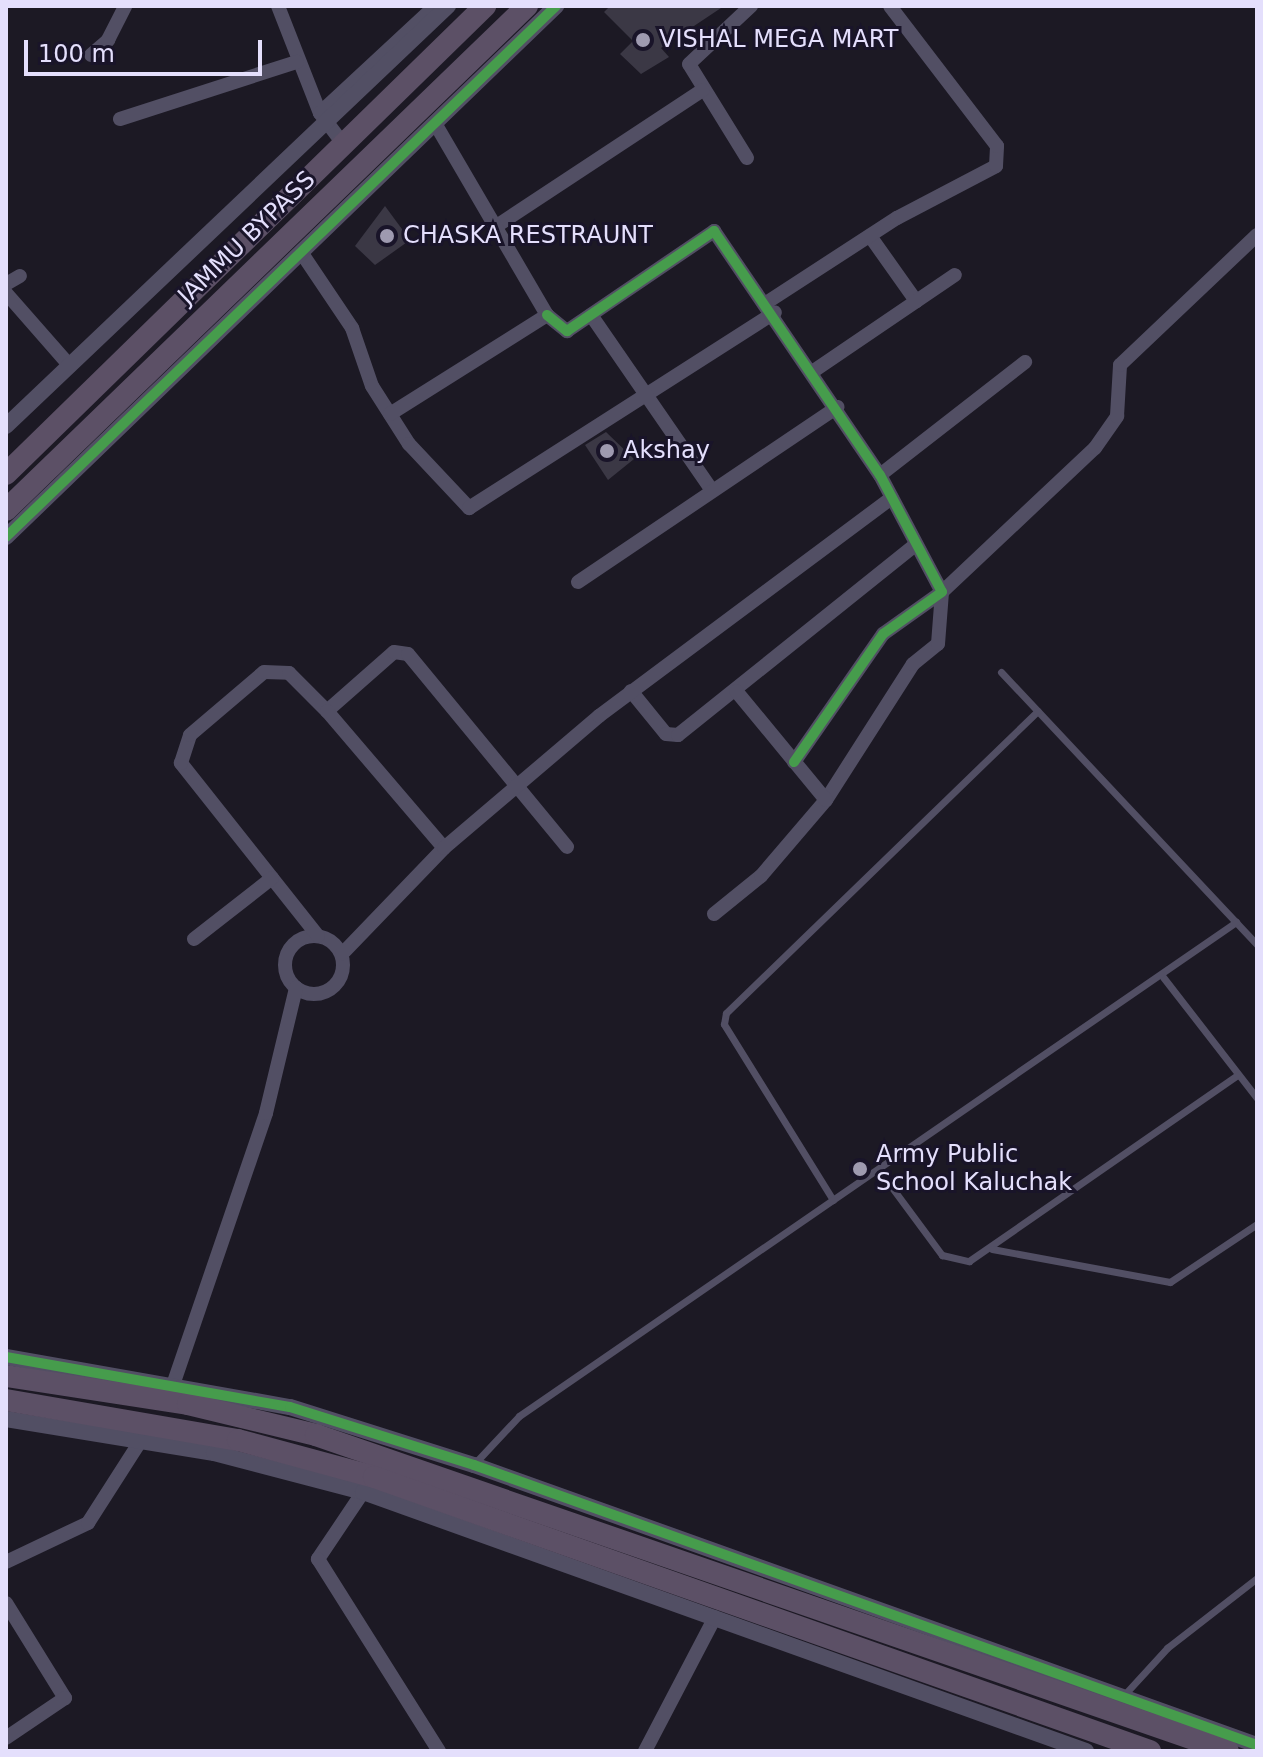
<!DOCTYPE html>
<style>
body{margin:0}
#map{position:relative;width:1263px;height:1757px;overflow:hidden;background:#1c1924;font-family:"DejaVu Sans",sans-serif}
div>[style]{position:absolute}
.building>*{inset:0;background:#3b3845}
.service>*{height:7px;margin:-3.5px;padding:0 3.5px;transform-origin:3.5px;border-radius:3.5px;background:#524f64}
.minor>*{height:14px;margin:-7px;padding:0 7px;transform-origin:7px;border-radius:7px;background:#524f64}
.minor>.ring{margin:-7px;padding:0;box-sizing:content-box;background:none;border:14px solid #524f64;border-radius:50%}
.tertiary>*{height:16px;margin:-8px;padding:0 8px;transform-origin:8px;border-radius:8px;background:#524f64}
.trunk>*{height:22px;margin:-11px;padding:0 11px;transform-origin:11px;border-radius:11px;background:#5c5066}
.cycleway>*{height:10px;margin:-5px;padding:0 5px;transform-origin:5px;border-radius:5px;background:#469c4c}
.dots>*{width:22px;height:22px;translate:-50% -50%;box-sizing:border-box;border:4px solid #191429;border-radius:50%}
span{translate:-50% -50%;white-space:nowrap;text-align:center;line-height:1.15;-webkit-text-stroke:6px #191429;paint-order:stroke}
.poi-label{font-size:24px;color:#e4dffc}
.left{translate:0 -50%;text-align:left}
.street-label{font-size:24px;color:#e4dffc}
.frame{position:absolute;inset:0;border:8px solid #e4dffc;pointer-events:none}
.scale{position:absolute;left:24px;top:40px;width:238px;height:36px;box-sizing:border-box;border:4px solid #e4dffc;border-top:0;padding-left:10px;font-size:24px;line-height:28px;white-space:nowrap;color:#e4dffc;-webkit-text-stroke:6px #191429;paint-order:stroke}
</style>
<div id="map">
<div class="building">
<div style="clip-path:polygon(610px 6px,724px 6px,661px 48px,669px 57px,641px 74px,620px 54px,633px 41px,604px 12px)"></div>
<div style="clip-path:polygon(385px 206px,410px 240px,375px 265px,355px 246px)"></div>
<div style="clip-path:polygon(606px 432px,634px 459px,608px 480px,585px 445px)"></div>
</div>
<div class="service">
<div style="left:1001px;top:672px;width:374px;rotate:46.8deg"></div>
<div style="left:1163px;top:977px;width:153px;rotate:52.2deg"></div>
<div style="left:879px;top:1170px;width:106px;rotate:53.5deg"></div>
<div style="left:942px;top:1255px;width:28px;rotate:13deg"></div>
<div style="left:969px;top:1261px;width:325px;rotate:-34.7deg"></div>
<div style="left:833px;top:1200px;width:207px;rotate:-121.8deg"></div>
<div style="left:724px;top:1024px;width:11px;rotate:-80deg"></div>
<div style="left:726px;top:1013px;width:434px;rotate:-44.1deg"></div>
<div style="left:992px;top:1249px;width:181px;rotate:10.5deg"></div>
<div style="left:1170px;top:1282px;width:105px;rotate:-33.7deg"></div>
<div style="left:475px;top:1463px;width:64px;rotate:-46.9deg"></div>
<div style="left:519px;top:1416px;width:871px;rotate:-34.57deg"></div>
<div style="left:1124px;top:1695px;width:64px;rotate:-47.5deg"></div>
<div style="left:1167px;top:1648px;width:114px;rotate:-37.9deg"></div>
</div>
<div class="minor">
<div style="left:278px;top:6px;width:115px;rotate:68.6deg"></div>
<div style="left:320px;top:113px;width:38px;rotate:53deg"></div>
<div style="left:91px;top:55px;width:23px;rotate:-41deg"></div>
<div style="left:108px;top:40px;width:38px;rotate:-63deg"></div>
<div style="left:320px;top:113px;width:157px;rotate:-42.9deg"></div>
<div style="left:120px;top:119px;width:186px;rotate:-17.9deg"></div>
<div style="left:747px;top:158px;width:110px;rotate:-121.7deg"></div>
<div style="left:689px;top:64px;width:85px;rotate:-43.1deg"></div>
<div style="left:495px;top:227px;width:249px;rotate:-33.4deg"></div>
<div style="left:870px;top:236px;width:80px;rotate:54.7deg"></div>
<div style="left:301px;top:252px;width:92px;rotate:56.1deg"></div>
<div style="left:352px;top:328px;width:61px;rotate:71deg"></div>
<div style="left:372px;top:386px;width:69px;rotate:57.5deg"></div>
<div style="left:409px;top:444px;width:88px;rotate:46.8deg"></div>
<div style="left:469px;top:508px;width:363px;rotate:-32.6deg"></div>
<div style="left:6px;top:284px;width:16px;rotate:-30deg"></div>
<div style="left:6px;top:293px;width:97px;rotate:48.8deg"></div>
<div style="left:769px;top:301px;width:153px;rotate:-33deg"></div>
<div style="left:897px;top:218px;width:112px;rotate:-27.7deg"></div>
<div style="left:996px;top:166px;width:20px;rotate:-87deg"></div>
<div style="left:997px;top:146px;width:176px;rotate:-127.4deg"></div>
<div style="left:547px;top:315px;width:26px;rotate:39deg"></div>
<div style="left:567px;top:331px;width:178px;rotate:-34.2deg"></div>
<div style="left:714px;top:231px;width:295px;rotate:55.8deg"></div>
<div style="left:880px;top:475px;width:132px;rotate:62.1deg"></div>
<div style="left:942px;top:592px;width:72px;rotate:144.6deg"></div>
<div style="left:883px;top:634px;width:156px;rotate:124.8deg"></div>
<div style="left:591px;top:315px;width:211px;rotate:55.4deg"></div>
<div style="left:815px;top:370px;width:169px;rotate:-34.2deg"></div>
<div style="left:390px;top:414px;width:186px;rotate:-32.2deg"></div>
<div style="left:547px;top:315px;width:222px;rotate:-120.3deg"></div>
<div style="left:880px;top:475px;width:184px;rotate:-37.9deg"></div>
<div style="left:578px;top:582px;width:313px;rotate:-34deg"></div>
<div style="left:631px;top:691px;width:55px;rotate:50.9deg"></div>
<div style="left:666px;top:734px;width:12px;rotate:5deg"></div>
<div style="left:678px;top:735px;width:305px;rotate:-38.7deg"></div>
<div style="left:327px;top:711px;width:89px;rotate:-41.4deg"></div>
<div style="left:394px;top:652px;width:14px;rotate:8deg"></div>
<div style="left:408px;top:654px;width:250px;rotate:50.5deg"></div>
<div style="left:826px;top:800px;width:161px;rotate:-57.4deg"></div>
<div style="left:913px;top:664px;width:32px;rotate:-39deg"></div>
<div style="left:938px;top:644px;width:52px;rotate:-85.6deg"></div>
<div style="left:942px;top:592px;width:210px;rotate:-43.3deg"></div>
<div style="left:1095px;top:448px;width:39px;rotate:-55deg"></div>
<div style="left:1117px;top:416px;width:51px;rotate:-86.6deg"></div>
<div style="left:1120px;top:365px;width:189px;rotate:-43.5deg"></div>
<div style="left:714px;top:914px;width:60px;rotate:-39deg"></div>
<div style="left:761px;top:876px;width:100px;rotate:-49.5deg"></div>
<div style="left:826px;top:800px;width:141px;rotate:-129.5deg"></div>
<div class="ring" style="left:285px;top:936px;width:44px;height:44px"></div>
<div style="left:318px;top:936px;width:221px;rotate:-128.4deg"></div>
<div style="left:181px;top:763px;width:29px;rotate:-72deg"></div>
<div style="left:190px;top:735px;width:97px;rotate:-40.4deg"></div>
<div style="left:264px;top:672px;width:25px;rotate:2deg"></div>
<div style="left:289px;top:673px;width:54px;rotate:45deg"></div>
<div style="left:327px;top:711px;width:180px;rotate:49.5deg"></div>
<div style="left:194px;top:939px;width:99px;rotate:-38deg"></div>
<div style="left:342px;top:954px;width:147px;rotate:-46.1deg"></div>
<div style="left:444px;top:848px;width:204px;rotate:-40.4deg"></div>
<div style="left:599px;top:716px;width:365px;rotate:-36.7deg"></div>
<div style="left:174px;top:1382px;width:284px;rotate:-71.1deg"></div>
<div style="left:266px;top:1113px;width:129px;rotate:-76.5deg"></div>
<div style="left:363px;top:1492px;width:81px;rotate:123.9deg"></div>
<div style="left:318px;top:1559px;width:227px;rotate:57.8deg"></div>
<div style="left:6px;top:1562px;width:91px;rotate:-25.4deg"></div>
<div style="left:88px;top:1523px;width:98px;rotate:-57.4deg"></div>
<div style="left:6px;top:1603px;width:112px;rotate:58.2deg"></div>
<div style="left:65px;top:1698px;width:71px;rotate:145.9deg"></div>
<div style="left:645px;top:1751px;width:151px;rotate:-62.4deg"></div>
</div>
<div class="tertiary">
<div style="left:6px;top:426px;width:610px;rotate:-43.54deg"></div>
<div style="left:6px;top:537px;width:765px;rotate:-43.99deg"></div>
<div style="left:6px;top:1357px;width:288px;rotate:10deg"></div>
<div style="left:290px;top:1407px;width:193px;rotate:17.5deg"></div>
<div style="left:474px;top:1465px;width:832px;rotate:19.68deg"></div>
<div style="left:6px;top:1419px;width:211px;rotate:9.3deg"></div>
<div style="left:214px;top:1453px;width:154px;rotate:14.7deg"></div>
<div style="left:363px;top:1492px;width:768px;rotate:19.71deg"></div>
</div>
<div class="trunk">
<div style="left:6px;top:474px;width:670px;rotate:-44.33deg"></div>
<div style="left:6px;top:510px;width:725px;rotate:-44.05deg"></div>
<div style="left:6px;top:1376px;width:184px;rotate:8.7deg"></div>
<div style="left:188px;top:1404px;width:132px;rotate:13.6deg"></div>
<div style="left:316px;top:1435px;width:965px;rotate:19.11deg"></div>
<div style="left:6px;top:1400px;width:235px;rotate:9.8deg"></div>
<div style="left:238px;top:1440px;width:141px;rotate:15.2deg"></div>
<div style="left:374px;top:1477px;width:823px;rotate:19.45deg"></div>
</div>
<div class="cycleway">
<div style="left:547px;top:315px;width:26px;rotate:39deg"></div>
<div style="left:567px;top:331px;width:178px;rotate:-34.2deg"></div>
<div style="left:714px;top:231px;width:295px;rotate:55.8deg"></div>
<div style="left:880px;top:475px;width:132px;rotate:62.1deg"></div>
<div style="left:942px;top:592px;width:72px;rotate:144.6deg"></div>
<div style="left:883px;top:634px;width:156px;rotate:124.8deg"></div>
<div style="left:6px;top:537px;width:765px;rotate:-43.99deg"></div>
<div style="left:6px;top:1357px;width:288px;rotate:10deg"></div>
<div style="left:290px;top:1407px;width:193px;rotate:17.5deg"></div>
<div style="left:474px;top:1465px;width:832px;rotate:19.68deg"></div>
</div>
<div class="dots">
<div style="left:643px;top:40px;background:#9e9ab0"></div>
<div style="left:387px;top:236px;background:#9e9ab0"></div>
<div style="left:607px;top:451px;background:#9e9ab0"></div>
<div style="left:860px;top:1169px;background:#9e9ab0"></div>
</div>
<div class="poi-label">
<span class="left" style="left:659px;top:40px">VISHAL MEGA MART</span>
<span class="left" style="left:403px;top:236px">CHASKA RESTRAUNT</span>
<span class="left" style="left:623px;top:451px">Akshay</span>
<span class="left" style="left:876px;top:1169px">Army Public<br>School Kaluchak</span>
</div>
<div class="street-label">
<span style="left:247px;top:238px;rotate:-44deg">JAMMU BYPASS</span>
</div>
<div class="frame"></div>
<div class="scale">100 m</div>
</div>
